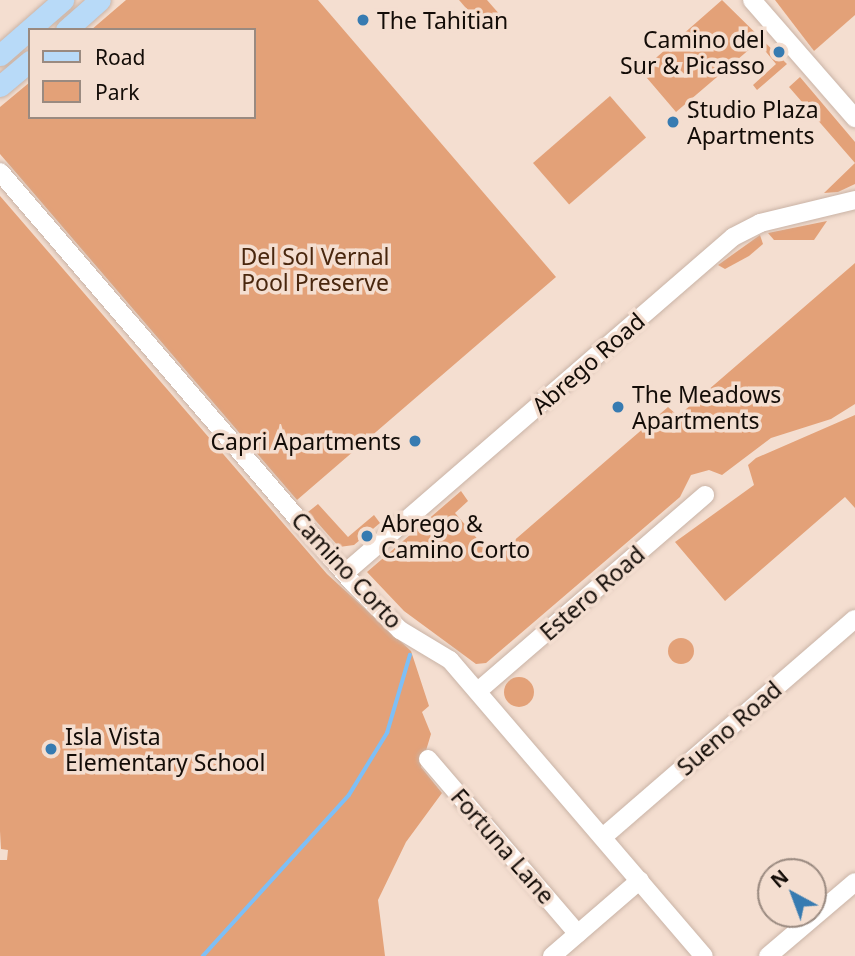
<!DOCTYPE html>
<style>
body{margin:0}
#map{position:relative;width:855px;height:956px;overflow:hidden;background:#f4ded0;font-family:"Noto Sans",sans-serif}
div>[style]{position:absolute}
.green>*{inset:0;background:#e3a178;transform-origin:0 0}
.round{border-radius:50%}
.stream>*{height:3.5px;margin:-1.75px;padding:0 1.75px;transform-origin:1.75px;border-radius:1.75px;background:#7ebff6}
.roads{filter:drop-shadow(0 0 2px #c9b3a6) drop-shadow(0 0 2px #c9b3a6)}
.minor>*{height:18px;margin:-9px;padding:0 9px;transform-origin:9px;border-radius:9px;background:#fff}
.major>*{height:21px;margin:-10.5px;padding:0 10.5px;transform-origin:10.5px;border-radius:10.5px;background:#b8daf8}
.dots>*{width:19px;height:19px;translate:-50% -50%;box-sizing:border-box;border:4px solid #f4ded0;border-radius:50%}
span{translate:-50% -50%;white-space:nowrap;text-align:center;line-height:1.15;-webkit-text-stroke:7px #f4ded0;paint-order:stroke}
.poi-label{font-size:23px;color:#130c07}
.left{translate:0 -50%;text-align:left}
.right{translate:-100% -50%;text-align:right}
.park-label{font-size:23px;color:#49270e}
.street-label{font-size:23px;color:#130c07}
.legend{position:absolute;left:28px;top:28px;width:228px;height:91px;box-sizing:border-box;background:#f4ded0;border:2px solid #9a8a80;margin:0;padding:9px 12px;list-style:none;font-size:21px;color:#130c07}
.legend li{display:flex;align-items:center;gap:14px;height:35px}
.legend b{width:35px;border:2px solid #9a8a80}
.north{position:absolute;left:757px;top:858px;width:70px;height:70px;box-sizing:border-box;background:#f4ded0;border:2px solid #9a8a80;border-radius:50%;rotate:319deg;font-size:19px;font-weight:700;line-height:28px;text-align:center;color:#130c07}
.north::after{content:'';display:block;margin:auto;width:24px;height:32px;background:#377bb1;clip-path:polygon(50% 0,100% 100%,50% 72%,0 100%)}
</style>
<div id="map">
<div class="green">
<div style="clip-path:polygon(126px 0,318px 0,556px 277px,297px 500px,0 154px,0 107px,30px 82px,30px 117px,254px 117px,254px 30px,91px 30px)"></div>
<div style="clip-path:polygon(459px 0,487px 0,501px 16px,485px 30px)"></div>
<div style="clip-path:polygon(722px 0,787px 64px,757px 90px,753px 85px,776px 64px,758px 42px,676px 112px,641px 71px)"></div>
<div style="clip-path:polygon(775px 0,855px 0,855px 15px,814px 51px)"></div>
<div style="clip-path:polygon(800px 77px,855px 142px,855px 184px,838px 192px,824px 193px,855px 163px,789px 87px)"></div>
<div style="left:610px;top:96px;width:55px;height:102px;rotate:49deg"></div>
<div style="clip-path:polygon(0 196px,327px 574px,411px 651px,429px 706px,422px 712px,431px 734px,421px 767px,442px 793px,406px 842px,378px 900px,385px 956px,0 956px,0 860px,7px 860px,8px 850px,1px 849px,0 831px)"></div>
<div style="clip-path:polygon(827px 221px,814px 240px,774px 240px,768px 233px)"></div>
<div style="clip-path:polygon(760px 235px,763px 244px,749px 256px,725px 269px,718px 265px)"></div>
<div style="clip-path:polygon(855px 263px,855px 404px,831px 419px,771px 438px,722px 475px,709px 470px,691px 475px,680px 497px,486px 663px,476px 664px,404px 611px,367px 572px,461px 491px,468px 501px,455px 513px,494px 558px,668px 407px,678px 416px)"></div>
<div style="clip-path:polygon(855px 415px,855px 508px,845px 497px,725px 601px,675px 542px,754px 485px,748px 465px,756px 458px)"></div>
<div style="clip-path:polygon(318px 504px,348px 537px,374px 515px,380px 523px,354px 545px,339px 547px,308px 512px)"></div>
<div class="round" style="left:668px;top:638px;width:26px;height:26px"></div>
<div class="round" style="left:504px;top:677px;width:30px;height:30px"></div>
</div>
<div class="stream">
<div style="left:203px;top:956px;width:217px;rotate:-47.8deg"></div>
<div style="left:349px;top:795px;width:73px;rotate:-58.5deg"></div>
<div style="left:387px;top:733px;width:81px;rotate:-73.6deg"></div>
</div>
<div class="roads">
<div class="minor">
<div style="left:752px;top:0;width:157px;rotate:48.9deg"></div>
<div style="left:0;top:172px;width:540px;rotate:49.35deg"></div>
<div style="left:352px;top:582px;width:68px;rotate:45deg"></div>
<div style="left:400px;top:630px;width:58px;rotate:31deg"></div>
<div style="left:450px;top:660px;width:390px;rotate:49.4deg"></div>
<div style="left:345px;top:573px;width:513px;rotate:-40.89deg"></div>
<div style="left:733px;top:237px;width:30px;rotate:-27deg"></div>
<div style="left:760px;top:223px;width:98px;rotate:-13.6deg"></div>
<div style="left:478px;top:691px;width:300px;rotate:-40.8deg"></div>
<div style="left:428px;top:759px;width:230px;rotate:49.4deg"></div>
<div style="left:603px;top:837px;width:333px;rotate:-40.9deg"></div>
<div style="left:552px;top:956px;width:116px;rotate:-40.8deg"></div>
<div style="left:768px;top:956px;width:114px;rotate:-40.4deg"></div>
</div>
<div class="major">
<div style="left:66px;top:30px;width:45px;rotate:-41.4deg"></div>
<div style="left:0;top:55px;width:84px;rotate:-41.1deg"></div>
<div style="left:0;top:86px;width:39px;rotate:-40deg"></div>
</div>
</div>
<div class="dots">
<div style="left:363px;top:20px;background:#377bb1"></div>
<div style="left:779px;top:52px;background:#377bb1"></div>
<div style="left:673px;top:122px;background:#377bb1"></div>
<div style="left:618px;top:407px;background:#377bb1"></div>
<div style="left:415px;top:441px;background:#377bb1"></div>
<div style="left:367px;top:536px;background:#377bb1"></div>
<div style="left:51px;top:749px;background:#377bb1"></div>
</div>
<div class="poi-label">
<span class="left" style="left:377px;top:20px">The Tahitian</span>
<span class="right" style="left:765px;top:52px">Camino del<br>Sur &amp; Picasso</span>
<span class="left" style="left:687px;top:122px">Studio Plaza<br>Apartments</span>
<span class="left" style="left:632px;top:407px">The Meadows<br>Apartments</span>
<span class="right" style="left:401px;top:441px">Capri Apartments</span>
<span class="left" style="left:381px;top:536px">Abrego &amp;<br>Camino Corto</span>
<span class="left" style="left:65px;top:749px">Isla Vista<br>Elementary School</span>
</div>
<div class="park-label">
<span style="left:315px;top:269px">Del Sol Vernal<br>Pool Preserve</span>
</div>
<div class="street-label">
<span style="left:588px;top:363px;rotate:-41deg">Abrego Road</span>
<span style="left:347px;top:570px;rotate:47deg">Camino Corto</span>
<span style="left:592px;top:593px;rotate:-41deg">Estero Road</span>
<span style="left:729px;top:728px;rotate:-41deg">Sueno Road</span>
<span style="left:503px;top:846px;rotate:49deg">Fortuna Lane</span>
</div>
<ul class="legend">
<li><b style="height:9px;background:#b8daf8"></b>Road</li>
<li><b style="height:19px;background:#e3a178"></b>Park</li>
</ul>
<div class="north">N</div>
</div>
